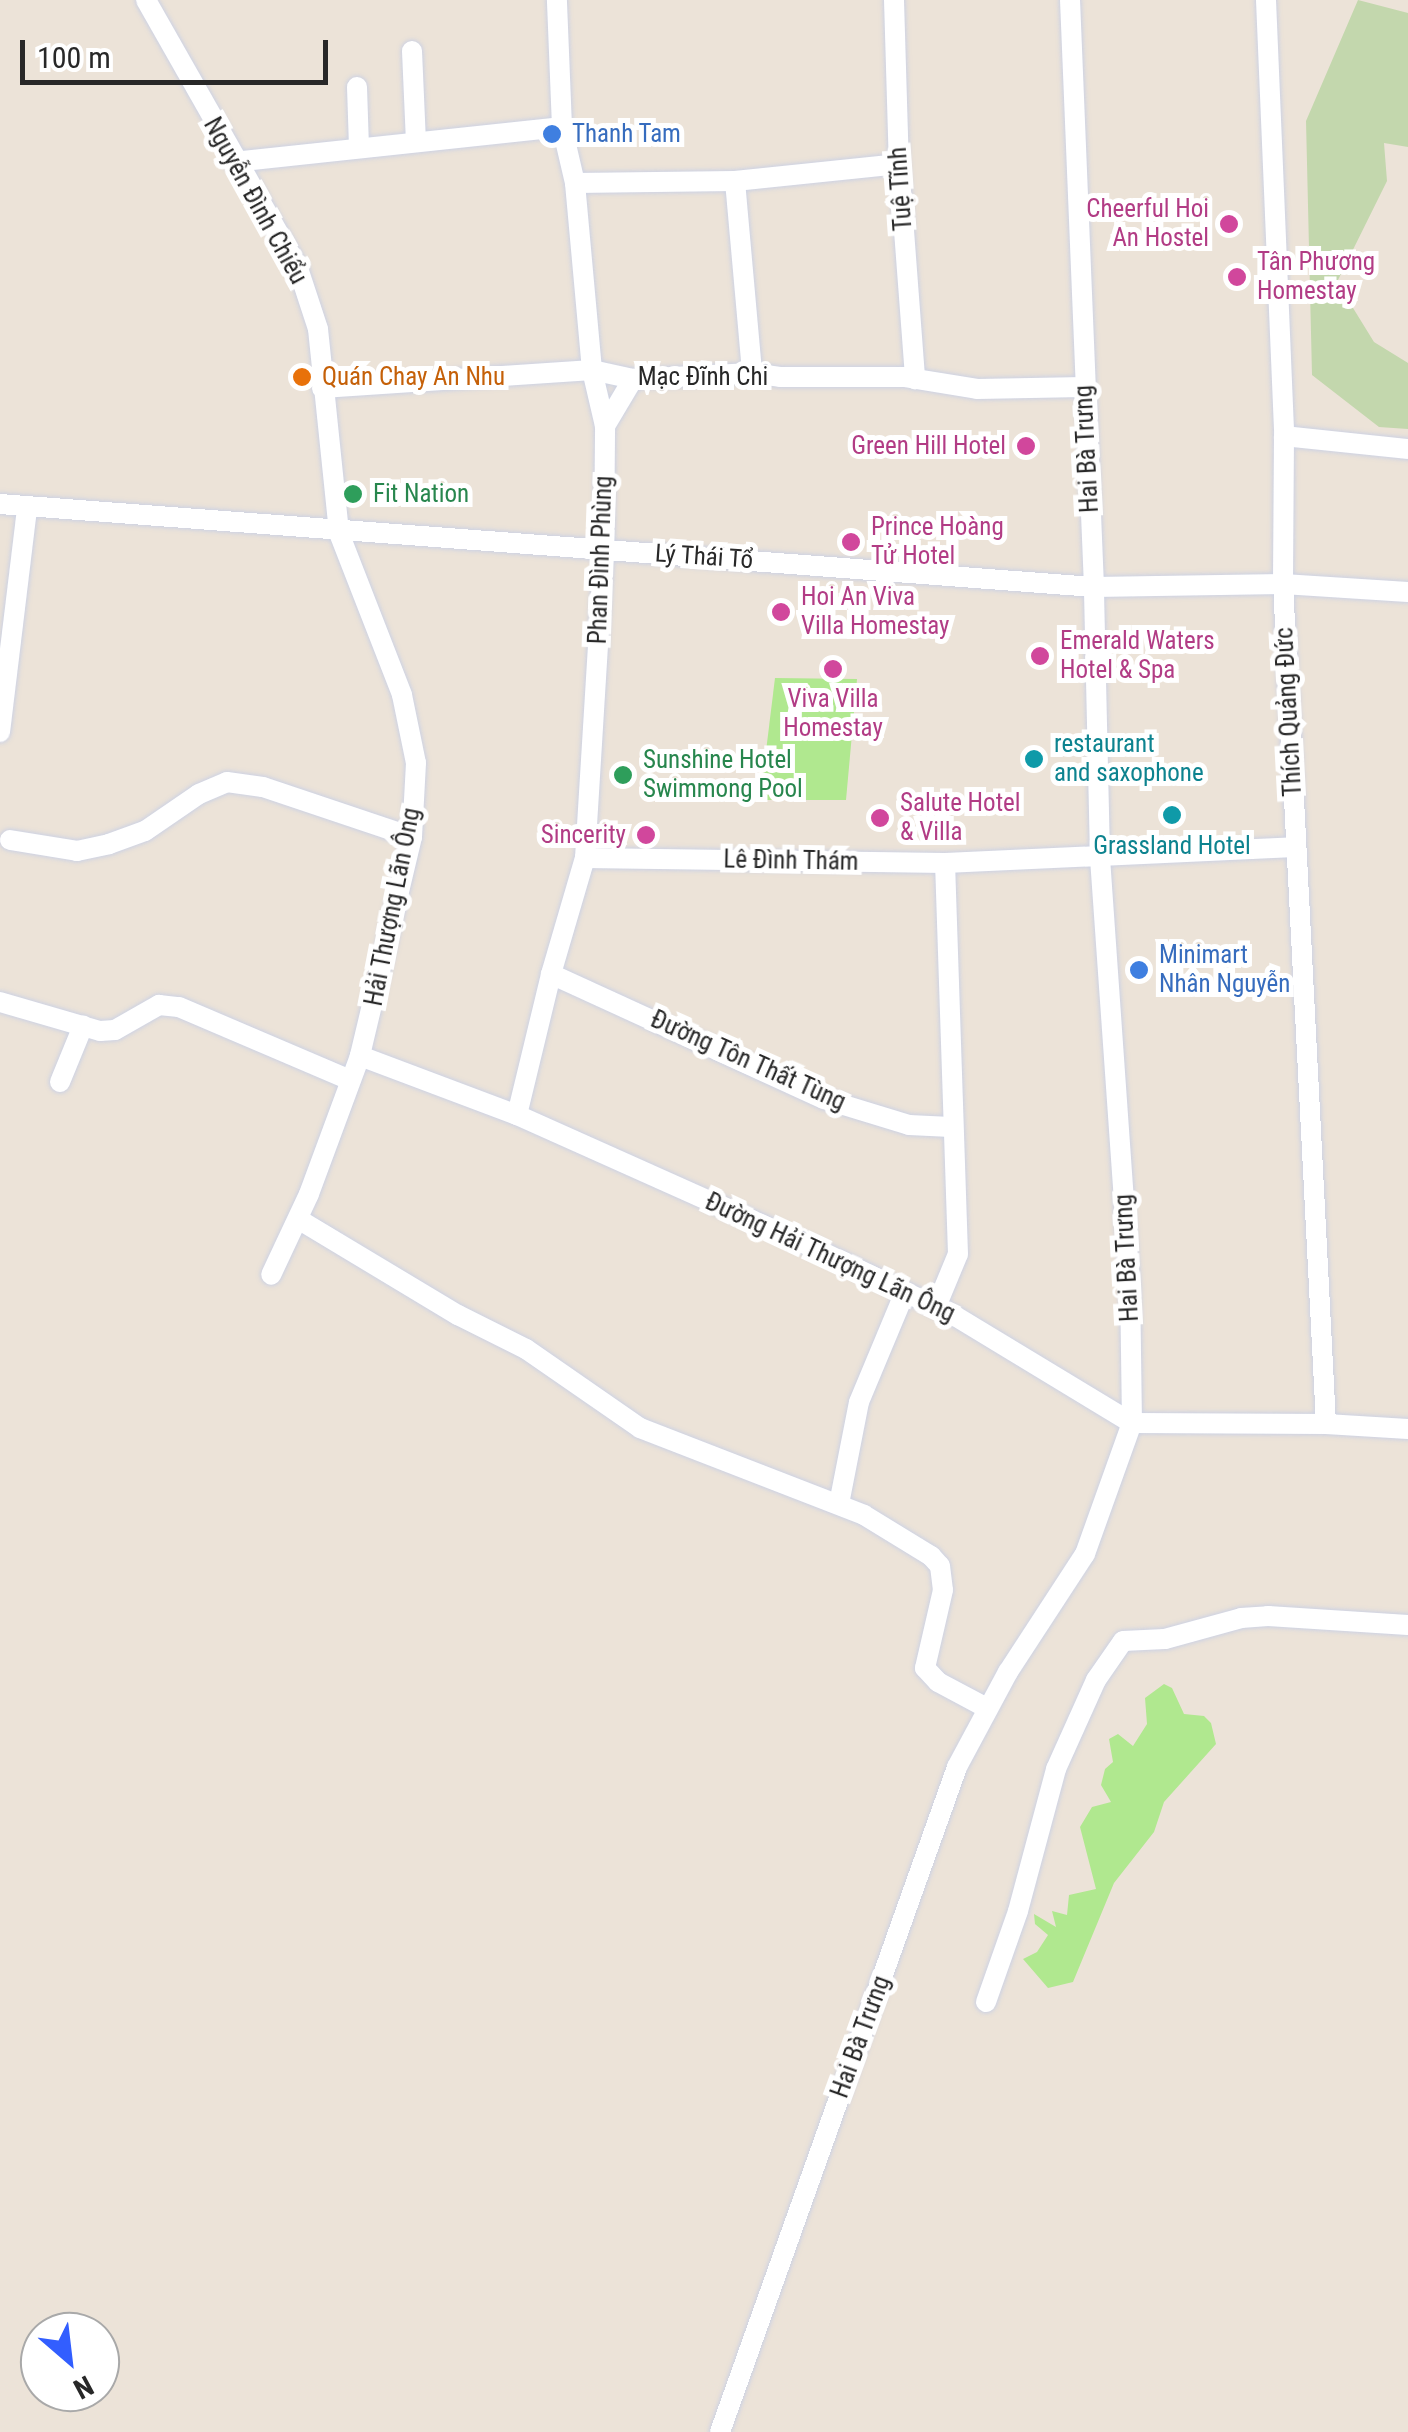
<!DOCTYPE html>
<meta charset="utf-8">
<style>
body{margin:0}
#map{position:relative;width:1408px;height:2432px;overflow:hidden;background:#ece3d8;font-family:"Roboto Condensed",sans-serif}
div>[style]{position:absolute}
.green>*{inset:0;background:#b0e88f}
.cemetery>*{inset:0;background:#c3d7ad}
.roads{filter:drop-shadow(0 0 2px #cdd2e3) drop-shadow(0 0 2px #cdd2e3)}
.minor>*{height:20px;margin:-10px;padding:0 10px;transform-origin:10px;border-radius:10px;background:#fff}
.dots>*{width:28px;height:28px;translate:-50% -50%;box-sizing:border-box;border:5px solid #fff;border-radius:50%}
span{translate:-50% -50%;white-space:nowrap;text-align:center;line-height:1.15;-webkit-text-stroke:10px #fff;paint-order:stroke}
.shop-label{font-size:25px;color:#366cbe}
.left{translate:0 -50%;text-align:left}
.street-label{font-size:25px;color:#282828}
.hotel-label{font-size:25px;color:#b23c85}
.right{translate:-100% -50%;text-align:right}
.food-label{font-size:25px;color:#c56008}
.leisure-label{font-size:25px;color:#27864d}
.culture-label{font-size:25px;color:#0d838f}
.north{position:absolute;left:20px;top:2312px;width:100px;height:100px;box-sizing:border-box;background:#fff;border:2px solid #a9a9a9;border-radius:50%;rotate:152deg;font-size:28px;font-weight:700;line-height:40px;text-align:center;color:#282828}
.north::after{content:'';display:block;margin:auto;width:35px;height:45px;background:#325eff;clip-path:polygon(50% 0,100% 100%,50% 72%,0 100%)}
.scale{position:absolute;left:20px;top:40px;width:308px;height:45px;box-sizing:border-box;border:5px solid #282828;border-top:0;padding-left:12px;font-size:30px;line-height:35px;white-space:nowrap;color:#282828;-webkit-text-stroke:8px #fff;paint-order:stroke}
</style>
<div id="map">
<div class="green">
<div style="clip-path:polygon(775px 678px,857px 679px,846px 800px,760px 800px)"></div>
<div style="clip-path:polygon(1164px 1684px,1172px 1688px,1184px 1714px,1204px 1716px,1211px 1723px,1216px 1744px,1164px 1802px,1154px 1832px,1114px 1883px,1073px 1982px,1048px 1988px,1023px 1959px,1037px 1952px,1048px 1935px,1035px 1924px,1034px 1914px,1056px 1927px,1052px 1911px,1067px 1915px,1069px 1895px,1096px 1889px,1080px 1827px,1092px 1807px,1111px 1802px,1101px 1785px,1105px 1769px,1113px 1762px,1109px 1739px,1118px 1734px,1133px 1746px,1147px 1724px,1145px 1698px)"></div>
</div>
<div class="cemetery">
<div style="clip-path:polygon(1358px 0,1408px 13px,1408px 147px,1384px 143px,1387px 181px,1337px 282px,1374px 342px,1408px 363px,1408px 429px,1379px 427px,1312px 375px,1306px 121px)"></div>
</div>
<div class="roads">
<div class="minor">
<div style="left:146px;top:0;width:308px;rotate:60.4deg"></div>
<div style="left:298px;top:268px;width:64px;rotate:71.8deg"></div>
<div style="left:318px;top:329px;width:205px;rotate:84.1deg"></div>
<div style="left:339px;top:533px;width:174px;rotate:68.7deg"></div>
<div style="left:402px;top:695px;width:69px;rotate:78.4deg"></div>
<div style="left:416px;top:763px;width:74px;rotate:93.1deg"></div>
<div style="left:412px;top:837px;width:225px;rotate:103.4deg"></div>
<div style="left:360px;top:1056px;width:147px;rotate:110.3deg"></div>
<div style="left:309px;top:1194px;width:89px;rotate:115.1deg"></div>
<div style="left:894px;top:0;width:164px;rotate:88.3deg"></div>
<div style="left:899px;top:164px;width:216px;rotate:85.7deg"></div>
<div style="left:1266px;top:0;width:436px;rotate:87.6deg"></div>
<div style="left:1284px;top:436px;width:148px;rotate:90.4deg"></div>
<div style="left:1283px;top:584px;width:841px;rotate:87.07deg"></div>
<div style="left:412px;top:51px;width:91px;rotate:87.5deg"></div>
<div style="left:357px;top:87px;width:61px;rotate:88.1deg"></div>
<div style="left:234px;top:162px;width:330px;rotate:-6.1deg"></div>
<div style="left:735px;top:181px;width:193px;rotate:84.9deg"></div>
<div style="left:575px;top:183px;width:160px;rotate:-0.7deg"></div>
<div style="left:735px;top:181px;width:165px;rotate:-5.9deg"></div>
<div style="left:322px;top:388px;width:271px;rotate:-3.8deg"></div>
<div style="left:592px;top:370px;width:42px;rotate:12.4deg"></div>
<div style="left:633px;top:379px;width:119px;rotate:-2.9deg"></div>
<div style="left:752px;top:373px;width:28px;rotate:8deg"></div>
<div style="left:780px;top:377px;width:124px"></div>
<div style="left:904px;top:377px;width:74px;rotate:9.3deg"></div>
<div style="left:977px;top:389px;width:107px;rotate:-1.1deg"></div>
<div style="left:605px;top:426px;width:55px;rotate:-59.2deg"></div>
<div style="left:1284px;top:436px;width:125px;rotate:6deg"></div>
<div style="left:0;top:504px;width:1097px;rotate:4.34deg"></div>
<div style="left:1094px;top:587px;width:189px;rotate:-0.9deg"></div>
<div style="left:1283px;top:584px;width:125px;rotate:3.7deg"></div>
<div style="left:0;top:732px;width:225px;rotate:-83.1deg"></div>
<div style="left:10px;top:840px;width:68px;rotate:9.3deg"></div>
<div style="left:77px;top:851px;width:33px;rotate:-12deg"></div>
<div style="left:109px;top:844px;width:38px;rotate:-20deg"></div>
<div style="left:145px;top:831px;width:65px;rotate:-34.4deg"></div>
<div style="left:199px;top:794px;width:30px;rotate:-23deg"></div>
<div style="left:227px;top:782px;width:36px;rotate:8deg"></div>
<div style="left:263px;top:787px;width:157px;rotate:18.6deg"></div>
<div style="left:585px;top:858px;width:360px;rotate:0.8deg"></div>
<div style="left:945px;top:863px;width:350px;rotate:-2.6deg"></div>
<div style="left:551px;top:974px;width:300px;rotate:24.6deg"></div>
<div style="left:824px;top:1099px;width:89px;rotate:17deg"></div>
<div style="left:909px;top:1125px;width:42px;rotate:2.7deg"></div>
<div style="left:0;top:1002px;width:104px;rotate:16.2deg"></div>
<div style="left:100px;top:1031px;width:15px;rotate:-4deg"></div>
<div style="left:115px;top:1030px;width:51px;rotate:-29.6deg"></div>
<div style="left:159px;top:1005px;width:20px;rotate:6deg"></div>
<div style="left:179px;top:1007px;width:184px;rotate:23.1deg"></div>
<div style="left:360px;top:1056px;width:168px;rotate:20.6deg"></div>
<div style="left:517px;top:1115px;width:319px;rotate:24.1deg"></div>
<div style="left:808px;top:1245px;width:163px;rotate:25.8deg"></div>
<div style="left:955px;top:1316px;width:207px;rotate:31.2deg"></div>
<div style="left:1132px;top:1423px;width:194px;rotate:0.3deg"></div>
<div style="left:1326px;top:1424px;width:82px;rotate:3.5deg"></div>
<div style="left:60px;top:1082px;width:61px;rotate:-67.7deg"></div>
<div style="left:517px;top:1115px;width:145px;rotate:-76.4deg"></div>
<div style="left:551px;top:974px;width:121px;rotate:-73.7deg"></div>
<div style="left:585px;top:858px;width:310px;rotate:-86.5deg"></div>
<div style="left:604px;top:549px;width:123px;rotate:-89.5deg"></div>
<div style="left:605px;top:426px;width:57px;rotate:-103.1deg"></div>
<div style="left:592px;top:370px;width:188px;rotate:-95.2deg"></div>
<div style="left:575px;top:183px;width:57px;rotate:-103.1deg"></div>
<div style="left:562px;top:127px;width:127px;rotate:-92.3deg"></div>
<div style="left:298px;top:1219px;width:187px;rotate:31deg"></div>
<div style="left:458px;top:1315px;width:76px;rotate:26.6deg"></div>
<div style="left:526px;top:1349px;width:139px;rotate:34.7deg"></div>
<div style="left:640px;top:1428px;width:240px;rotate:21.2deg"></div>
<div style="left:864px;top:1515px;width:79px;rotate:31.5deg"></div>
<div style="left:931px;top:1556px;width:13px;rotate:48deg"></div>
<div style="left:940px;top:1566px;width:24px;rotate:83deg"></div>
<div style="left:943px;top:1590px;width:80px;rotate:103deg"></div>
<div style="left:925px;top:1668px;width:19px;rotate:47deg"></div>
<div style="left:938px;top:1682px;width:55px;rotate:28deg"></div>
<div style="left:936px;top:1307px;width:57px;rotate:-67.5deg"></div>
<div style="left:958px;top:1254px;width:391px;rotate:-91.9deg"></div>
<div style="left:839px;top:1504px;width:104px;rotate:-78.9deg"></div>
<div style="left:859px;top:1402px;width:119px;rotate:-67.3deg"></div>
<div style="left:986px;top:2002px;width:96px;rotate:-70.6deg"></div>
<div style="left:1018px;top:1911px;width:147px;rotate:-75deg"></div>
<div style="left:1056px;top:1769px;width:98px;rotate:-65.8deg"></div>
<div style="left:1096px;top:1680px;width:47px;rotate:-55.3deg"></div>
<div style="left:1123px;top:1641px;width:42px;rotate:-2.7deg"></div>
<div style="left:1165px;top:1639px;width:79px;rotate:-15.4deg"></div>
<div style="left:1241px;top:1618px;width:27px;rotate:-4deg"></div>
<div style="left:1268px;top:1616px;width:140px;rotate:3.7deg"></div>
<div style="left:720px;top:2432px;width:706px;rotate:-70.38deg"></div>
<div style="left:957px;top:1767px;width:108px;rotate:-61.8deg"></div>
<div style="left:1008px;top:1672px;width:141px;rotate:-56.9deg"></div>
<div style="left:1085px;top:1554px;width:139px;rotate:-70.3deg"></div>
<div style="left:1132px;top:1423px;width:136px;rotate:-90.8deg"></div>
<div style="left:1130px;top:1287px;width:432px;rotate:-94deg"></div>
<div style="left:1100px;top:856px;width:269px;rotate:-91.3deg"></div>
<div style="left:1094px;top:587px;width:587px;rotate:-92.34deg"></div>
</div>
</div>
<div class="dots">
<div style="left:552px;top:134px;background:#3f7fe0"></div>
<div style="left:1229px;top:224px;background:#d1479c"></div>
<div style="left:1237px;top:277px;background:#d1479c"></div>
<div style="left:302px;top:377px;background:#e8710a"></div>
<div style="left:1026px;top:446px;background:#d1479c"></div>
<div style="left:353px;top:494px;background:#2e9e5b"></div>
<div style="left:851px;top:542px;background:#d1479c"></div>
<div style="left:781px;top:612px;background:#d1479c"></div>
<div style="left:1040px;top:656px;background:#d1479c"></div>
<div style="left:833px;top:669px;background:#d1479c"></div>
<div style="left:1034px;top:759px;background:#0f9aa8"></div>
<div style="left:623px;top:775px;background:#2e9e5b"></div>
<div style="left:1172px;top:815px;background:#0f9aa8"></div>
<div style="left:880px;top:818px;background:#d1479c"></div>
<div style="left:646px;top:835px;background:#d1479c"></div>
<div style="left:1139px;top:970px;background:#3f7fe0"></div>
</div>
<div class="shop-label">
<span class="left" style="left:572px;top:134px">Thanh Tam</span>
<span class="left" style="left:1159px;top:970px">Minimart<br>Nhân Nguyễn</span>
</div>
<div class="street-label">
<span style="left:901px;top:189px;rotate:-94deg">Tuệ Tĩnh</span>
<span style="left:255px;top:201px;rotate:61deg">Nguyễn Đình Chiểu</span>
<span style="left:703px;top:377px">Mạc Đĩnh Chi</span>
<span style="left:1087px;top:449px;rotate:-93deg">Hai Bà Trưng</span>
<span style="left:704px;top:557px;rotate:4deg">Lý Thái Tổ</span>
<span style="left:601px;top:560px;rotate:-88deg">Phan Đình Phùng</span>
<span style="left:1289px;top:712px;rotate:-93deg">Thích Quảng Đức</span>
<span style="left:791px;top:861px;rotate:1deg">Lê Đình Thám</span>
<span style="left:393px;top:907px;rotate:-79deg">Hải Thượng Lãn Ông</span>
<span style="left:748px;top:1061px;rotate:24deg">Đường Tôn Thất Tùng</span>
<span style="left:830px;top:1258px;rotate:25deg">Đường Hải Thượng Lãn Ông</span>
<span style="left:1127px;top:1258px;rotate:-93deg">Hai Bà Trưng</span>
<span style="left:861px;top:2037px;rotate:-70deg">Hai Bà Trưng</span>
</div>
<div class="hotel-label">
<span class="right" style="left:1209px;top:224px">Cheerful Hoi<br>An Hostel</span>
<span class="left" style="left:1257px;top:277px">Tân Phương<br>Homestay</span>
<span class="right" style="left:1006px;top:446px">Green Hill Hotel</span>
<span class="left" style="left:871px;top:542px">Prince Hoàng<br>Tử Hotel</span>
<span class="left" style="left:801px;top:612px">Hoi An Viva<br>Villa Homestay</span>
<span class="left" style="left:1060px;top:656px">Emerald Waters<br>Hotel &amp; Spa</span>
<span style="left:833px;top:714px">Viva Villa<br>Homestay</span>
<span class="left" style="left:900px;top:818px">Salute Hotel<br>&amp; Villa</span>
<span class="right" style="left:626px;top:835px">Sincerity</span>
</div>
<div class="food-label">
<span class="left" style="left:322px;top:377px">Quán Chay An Nhu</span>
</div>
<div class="leisure-label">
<span class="left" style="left:373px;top:494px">Fit Nation</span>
<span class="left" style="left:643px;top:775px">Sunshine Hotel<br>Swimmong Pool</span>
</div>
<div class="culture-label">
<span class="left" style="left:1054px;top:759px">restaurant<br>and saxophone</span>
<span style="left:1172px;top:846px">Grassland Hotel</span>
</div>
<div class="north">N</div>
<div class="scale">100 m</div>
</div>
